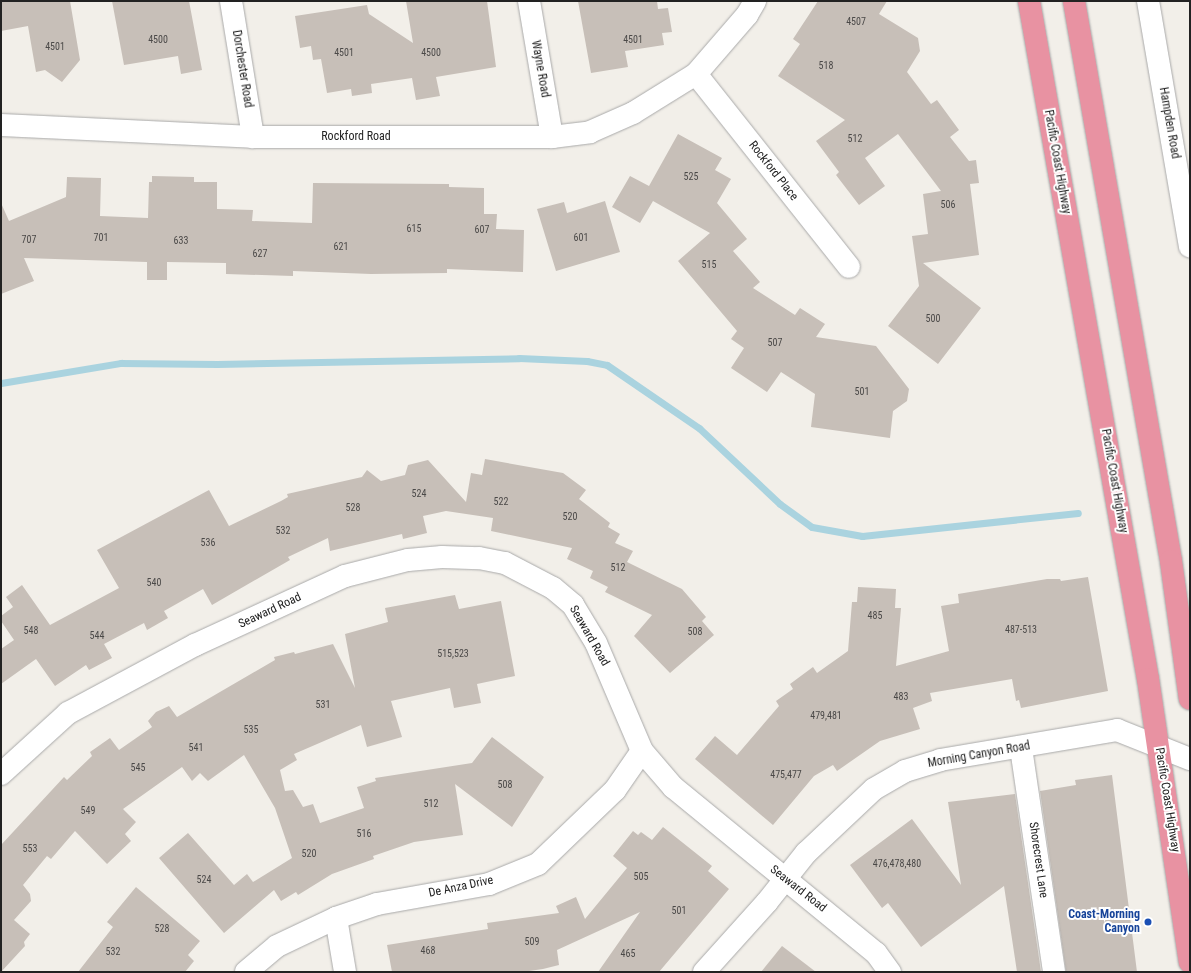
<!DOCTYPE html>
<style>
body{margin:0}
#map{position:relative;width:1191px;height:973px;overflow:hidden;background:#f2efe9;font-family:"Roboto Condensed",sans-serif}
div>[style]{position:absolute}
.stream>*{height:7px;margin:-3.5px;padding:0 3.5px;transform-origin:3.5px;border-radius:3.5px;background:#aad3df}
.building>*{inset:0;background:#c7bfb8}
.roads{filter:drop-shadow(0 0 1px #a9a9a9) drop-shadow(0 0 1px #a9a9a9)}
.street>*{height:22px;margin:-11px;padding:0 11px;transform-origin:11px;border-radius:11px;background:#fff}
.highway>*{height:22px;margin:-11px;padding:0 11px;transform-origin:11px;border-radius:11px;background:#e892a2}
.dots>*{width:11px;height:11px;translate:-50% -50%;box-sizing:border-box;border:2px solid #fff;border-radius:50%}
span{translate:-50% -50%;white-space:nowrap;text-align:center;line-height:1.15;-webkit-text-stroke:4px #fff;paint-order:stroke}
.number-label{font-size:10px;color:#4b4948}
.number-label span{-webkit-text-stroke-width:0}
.street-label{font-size:12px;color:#222}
.transit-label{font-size:12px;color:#164399;font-weight:700}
.right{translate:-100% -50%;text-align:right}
.frame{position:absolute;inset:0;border:2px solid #222;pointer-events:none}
</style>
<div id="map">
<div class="stream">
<div style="left:1px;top:383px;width:122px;rotate:-9.5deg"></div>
<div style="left:121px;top:363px;width:96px;rotate:0.6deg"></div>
<div style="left:217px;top:364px;width:302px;rotate:-1.1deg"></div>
<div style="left:519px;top:358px;width:68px;rotate:2.5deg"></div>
<div style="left:587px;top:361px;width:20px;rotate:11deg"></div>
<div style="left:607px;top:365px;width:112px;rotate:34.4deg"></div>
<div style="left:699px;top:428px;width:111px;rotate:43.2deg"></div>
<div style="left:780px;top:504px;width:39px;rotate:36deg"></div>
<div style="left:812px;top:527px;width:51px;rotate:10.2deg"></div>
<div style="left:862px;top:536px;width:217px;rotate:-6.1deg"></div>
</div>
<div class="building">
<div style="clip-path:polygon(1px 1px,70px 1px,80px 60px,62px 82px,45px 70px,36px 72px,28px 26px,1px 31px)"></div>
<div style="clip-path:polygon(112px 1px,189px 1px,202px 70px,181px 74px,178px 56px,124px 65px)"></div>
<div style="clip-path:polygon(406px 1px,487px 1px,496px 67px,436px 77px,440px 96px,416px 100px,412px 78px,371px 84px,372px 93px,352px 96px,351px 89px,327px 93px,321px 59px,313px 60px,311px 46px,300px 48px,295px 16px,367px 5px,369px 14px,413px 43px)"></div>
<div style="clip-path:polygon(578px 1px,657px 1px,658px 9px,668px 8px,672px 32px,662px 33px,664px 45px,625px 51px,628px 67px,591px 73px)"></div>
<div style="clip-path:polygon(818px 1px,887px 1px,879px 14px,918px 38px,920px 51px,907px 72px,931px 104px,937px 100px,959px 130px,950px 137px,969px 161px,976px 160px,979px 183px,970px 184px,979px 255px,923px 263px,981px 308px,938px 364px,888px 326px,919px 286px,912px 236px,928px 234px,923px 194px,941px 191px,898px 134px,865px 158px,885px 186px,859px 205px,836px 175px,839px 172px,816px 141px,845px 120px,778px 76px,800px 44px,793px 39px)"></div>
<div style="clip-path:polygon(678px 134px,722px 158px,715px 170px,731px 179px,717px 203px,747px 239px,733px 251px,760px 282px,753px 288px,795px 315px,800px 308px,825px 324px,816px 337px,876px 346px,909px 389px,907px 401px,893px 411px,890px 438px,811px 427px,815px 394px,781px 372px,767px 392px,731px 368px,744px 348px,731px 339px,737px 331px,678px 261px,710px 233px,653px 201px,640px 223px,612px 207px,630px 176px,649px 186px)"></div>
<div style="clip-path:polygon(152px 176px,194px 177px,194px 182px,217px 182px,217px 209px,253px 210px,252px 221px,312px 223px,313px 183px,449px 184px,449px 187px,484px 188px,484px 214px,497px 214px,496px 229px,524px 230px,523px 272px,447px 269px,447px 273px,371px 274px,293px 271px,293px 276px,226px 274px,226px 263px,167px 262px,167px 280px,147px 280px,147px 262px,24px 258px,34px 281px,1px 294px,1px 203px,9px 221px,66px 197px,67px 177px,101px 178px,100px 216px,148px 218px,149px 182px,152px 182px)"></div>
<div style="clip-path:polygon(605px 201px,620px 252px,556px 271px,537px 209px,564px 202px,567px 213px)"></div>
<div style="clip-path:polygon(485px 459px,563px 473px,586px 490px,579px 499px,610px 523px,608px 527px,620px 534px,615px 543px,633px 551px,627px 562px,682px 589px,706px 617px,702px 621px,714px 635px,670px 673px,634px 636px,652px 615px,605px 592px,608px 587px,590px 578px,593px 571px,567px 559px,572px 548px,491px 531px,493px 518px,446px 511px,423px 516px,427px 533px,403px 539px,402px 534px,330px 551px,328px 538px,288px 557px,290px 560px,212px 605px,203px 589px,164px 611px,168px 618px,147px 630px,144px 623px,104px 644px,112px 658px,89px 670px,86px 665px,55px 686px,36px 659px,1px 684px,1px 649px,14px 640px,1px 621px,1px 616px,13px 607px,6px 597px,22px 585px,50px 625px,119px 588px,97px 550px,209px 490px,229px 526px,281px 501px,288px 497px,287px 494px,362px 477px,367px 470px,381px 481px,405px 475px,408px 465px,428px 460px,466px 502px,471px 473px,482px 475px)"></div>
<div style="clip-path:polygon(1088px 577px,1108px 691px,1021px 708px,1019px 700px,1016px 701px,1012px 679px,930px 693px,932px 701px,913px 708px,920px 729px,880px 741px,837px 771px,833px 765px,814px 776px,773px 825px,695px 759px,715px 736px,737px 755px,779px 706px,776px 701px,793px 689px,790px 684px,813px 667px,817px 673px,848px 651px,852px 602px,857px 602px,858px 587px,896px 589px,895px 608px,901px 608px,896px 666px,949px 651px,941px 606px,959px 603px,958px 594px,1047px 579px,1060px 579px,1061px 581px)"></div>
<div style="clip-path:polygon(455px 595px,459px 609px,501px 601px,515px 676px,477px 684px,481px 703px,454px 708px,450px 688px,391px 701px,402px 737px,367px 747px,361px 725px,294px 754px,297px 760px,280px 770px,285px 791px,293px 790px,303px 807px,313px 804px,320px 823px,364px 808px,357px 787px,376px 781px,375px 778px,472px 763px,492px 737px,544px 777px,512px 827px,455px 784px,463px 835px,414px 842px,373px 856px,374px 859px,332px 874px,298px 895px,296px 892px,281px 901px,274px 890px,224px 933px,159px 858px,188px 833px,234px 885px,247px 874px,253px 882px,292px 858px,275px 808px,244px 755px,208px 781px,200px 773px,192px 781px,182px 767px,123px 809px,136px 822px,125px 834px,131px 841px,107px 864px,75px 831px,51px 859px,47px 856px,23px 885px,30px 894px,31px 901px,14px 920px,30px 934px,24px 942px,25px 946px,1px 972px,1px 845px,64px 777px,67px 780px,92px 756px,90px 752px,110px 738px,119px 750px,152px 727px,148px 721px,156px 712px,169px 706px,177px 717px,275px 660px,274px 657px,294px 652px,295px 654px,333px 644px,355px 688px,345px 634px,388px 622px,385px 608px)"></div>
<div style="clip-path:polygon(1112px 775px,1137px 972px,1066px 972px,1040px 791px,1076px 785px,1075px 780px)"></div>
<div style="clip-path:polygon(1015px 794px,1041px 972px,1017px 972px,1004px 886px,921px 947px,888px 903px,882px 908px,850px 865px,912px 819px,961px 885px,948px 802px)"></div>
<div style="clip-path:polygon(663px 827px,712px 866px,708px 871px,729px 889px,659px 972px,598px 972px,640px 912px,557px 950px,559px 965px,543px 969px,522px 972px,392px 972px,387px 945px,488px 929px,487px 923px,559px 913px,556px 906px,576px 897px,585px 919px,627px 868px,613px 856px,633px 831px,638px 835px,641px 832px,652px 840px)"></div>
<div style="clip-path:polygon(136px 887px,200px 941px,188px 955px,194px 961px,185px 972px,78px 972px,113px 927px,107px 922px)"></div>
<div style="clip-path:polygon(782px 946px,816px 972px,761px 972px)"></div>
</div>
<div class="roads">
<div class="street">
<div style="left:231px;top:1px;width:138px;rotate:80.8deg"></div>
<div style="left:529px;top:1px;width:138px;rotate:80.4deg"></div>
<div style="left:1148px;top:1px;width:249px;rotate:80.3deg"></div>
<div style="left:696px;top:74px;width:246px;rotate:51.6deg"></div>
<div style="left:1px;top:125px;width:252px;rotate:2.7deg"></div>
<div style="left:253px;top:137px;width:299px"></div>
<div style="left:552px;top:137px;width:38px;rotate:-7deg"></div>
<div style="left:590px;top:132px;width:47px;rotate:-23.8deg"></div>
<div style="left:633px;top:113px;width:74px;rotate:-31.8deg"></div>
<div style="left:696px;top:74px;width:78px;rotate:-49.2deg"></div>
<div style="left:747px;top:15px;width:16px;rotate:-60deg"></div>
<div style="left:1021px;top:748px;width:226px;rotate:81.6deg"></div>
<div style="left:1px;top:774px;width:91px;rotate:-42.3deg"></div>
<div style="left:68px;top:713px;width:144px;rotate:-28.2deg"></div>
<div style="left:195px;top:645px;width:165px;rotate:-24.7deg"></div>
<div style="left:345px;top:576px;width:65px;rotate:-14.3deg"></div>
<div style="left:408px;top:560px;width:34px;rotate:-5deg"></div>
<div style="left:442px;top:557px;width:37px;rotate:2deg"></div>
<div style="left:479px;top:558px;width:26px;rotate:11deg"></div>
<div style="left:505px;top:563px;width:54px;rotate:27.5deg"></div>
<div style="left:553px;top:588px;width:26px;rotate:40deg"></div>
<div style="left:573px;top:605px;width:44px;rotate:58.8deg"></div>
<div style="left:596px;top:643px;width:117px;rotate:66.9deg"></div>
<div style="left:642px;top:751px;width:48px;rotate:49.3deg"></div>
<div style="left:673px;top:787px;width:262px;rotate:39.3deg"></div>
<div style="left:876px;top:953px;width:24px;rotate:54deg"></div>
<div style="left:336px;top:918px;width:55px;rotate:80.5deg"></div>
<div style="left:246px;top:972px;width:40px;rotate:-40deg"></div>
<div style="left:277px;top:946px;width:65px;rotate:-25.4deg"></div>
<div style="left:336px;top:918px;width:43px;rotate:-18.9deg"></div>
<div style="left:377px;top:904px;width:114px;rotate:-10.1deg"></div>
<div style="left:489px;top:884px;width:53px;rotate:-22.2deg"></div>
<div style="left:538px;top:864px;width:107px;rotate:-43.9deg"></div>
<div style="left:615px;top:790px;width:47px;rotate:-55.3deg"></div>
<div style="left:704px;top:972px;width:94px;rotate:-48deg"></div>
<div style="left:767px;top:902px;width:63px;rotate:-51.5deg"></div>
<div style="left:806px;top:853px;width:93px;rotate:-43.3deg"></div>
<div style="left:874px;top:789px;width:36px;rotate:-30deg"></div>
<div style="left:905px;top:771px;width:37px;rotate:-17deg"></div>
<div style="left:940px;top:760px;width:180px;rotate:-9.6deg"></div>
<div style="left:1117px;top:730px;width:79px;rotate:21.7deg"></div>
</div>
<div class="highway">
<div style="left:1029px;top:1px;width:688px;rotate:80.05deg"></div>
<div style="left:1148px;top:679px;width:286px;rotate:81.6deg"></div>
<div style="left:1074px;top:1px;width:568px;rotate:80.17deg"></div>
<div style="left:1171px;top:561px;width:139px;rotate:82.2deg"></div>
</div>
</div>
<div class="dots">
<div style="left:1148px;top:922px;background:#1a4fb4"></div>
</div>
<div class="number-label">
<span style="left:856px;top:22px">4507</span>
<span style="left:158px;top:40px">4500</span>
<span style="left:633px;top:40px">4501</span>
<span style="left:55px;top:47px">4501</span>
<span style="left:344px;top:53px">4501</span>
<span style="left:431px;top:53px">4500</span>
<span style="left:826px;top:66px">518</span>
<span style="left:855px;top:139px">512</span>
<span style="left:691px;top:177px">525</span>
<span style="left:948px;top:205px">506</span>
<span style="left:414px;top:229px">615</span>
<span style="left:482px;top:230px">607</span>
<span style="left:101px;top:238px">701</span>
<span style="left:581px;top:238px">601</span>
<span style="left:29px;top:240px">707</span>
<span style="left:181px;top:241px">633</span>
<span style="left:341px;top:247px">621</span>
<span style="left:260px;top:254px">627</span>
<span style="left:709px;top:265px">515</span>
<span style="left:933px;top:319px">500</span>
<span style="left:775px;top:343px">507</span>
<span style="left:862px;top:392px">501</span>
<span style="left:419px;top:494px">524</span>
<span style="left:501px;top:502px">522</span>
<span style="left:353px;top:508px">528</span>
<span style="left:570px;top:517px">520</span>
<span style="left:283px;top:531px">532</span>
<span style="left:208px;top:543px">536</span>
<span style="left:618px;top:568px">512</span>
<span style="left:154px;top:583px">540</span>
<span style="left:875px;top:616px">485</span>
<span style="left:1021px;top:630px">487-513</span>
<span style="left:31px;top:631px">548</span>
<span style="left:695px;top:632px">508</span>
<span style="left:97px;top:636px">544</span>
<span style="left:453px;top:654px">515,523</span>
<span style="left:901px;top:697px">483</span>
<span style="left:323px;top:705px">531</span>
<span style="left:826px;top:716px">479,481</span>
<span style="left:251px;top:730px">535</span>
<span style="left:196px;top:748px">541</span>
<span style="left:138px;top:768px">545</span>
<span style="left:786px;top:775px">475,477</span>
<span style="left:505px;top:785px">508</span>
<span style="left:431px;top:804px">512</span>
<span style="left:88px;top:811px">549</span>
<span style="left:364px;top:834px">516</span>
<span style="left:30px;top:849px">553</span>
<span style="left:309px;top:854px">520</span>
<span style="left:897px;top:864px">476,478,480</span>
<span style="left:641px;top:877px">505</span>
<span style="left:204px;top:880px">524</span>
<span style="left:679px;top:911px">501</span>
<span style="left:162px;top:929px">528</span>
<span style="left:532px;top:942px">509</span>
<span style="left:428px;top:951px">468</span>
<span style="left:113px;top:952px">532</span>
<span style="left:628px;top:954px">465</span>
</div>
<div class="street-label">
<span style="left:242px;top:69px;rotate:81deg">Dorchester Road</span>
<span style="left:540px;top:69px;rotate:80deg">Wayne Road</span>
<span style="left:1169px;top:123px;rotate:80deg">Hampden Road</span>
<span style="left:356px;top:137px">Rockford Road</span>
<span style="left:1057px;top:162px;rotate:80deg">Pacific Coast Highway</span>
<span style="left:773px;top:171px;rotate:52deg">Rockford Place</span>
<span style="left:1114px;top:481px;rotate:80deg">Pacific Coast Highway</span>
<span style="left:270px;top:611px;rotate:-25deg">Seaward Road</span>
<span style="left:589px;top:636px;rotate:60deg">Seaward Road</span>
<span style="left:979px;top:755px;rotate:-10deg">Morning Canyon Road</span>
<span style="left:1167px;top:800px;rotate:81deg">Pacific Coast Highway</span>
<span style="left:1038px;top:860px;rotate:82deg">Shorecrest Lane</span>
<span style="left:461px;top:887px;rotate:-12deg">De Anza Drive</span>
<span style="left:798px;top:889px;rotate:38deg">Seaward Road</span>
</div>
<div class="transit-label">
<span class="right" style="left:1140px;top:922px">Coast-Morning<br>Canyon</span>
</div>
<div class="frame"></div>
</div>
